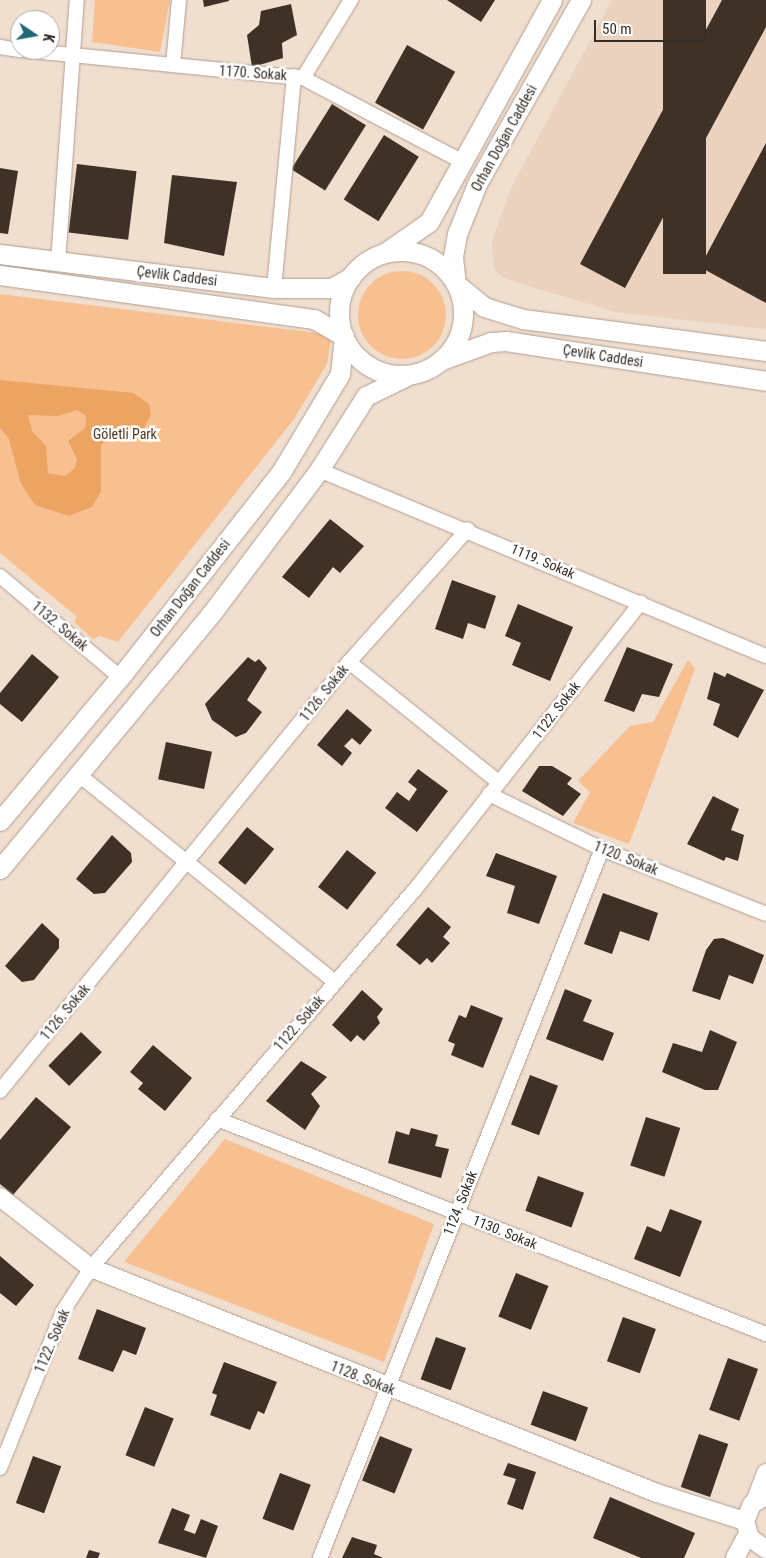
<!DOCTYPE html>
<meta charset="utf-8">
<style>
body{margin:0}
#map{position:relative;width:766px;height:1558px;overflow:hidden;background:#f0decf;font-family:"Roboto Condensed",sans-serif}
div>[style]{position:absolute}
.built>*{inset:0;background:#ead2be}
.green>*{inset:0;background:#f8c090}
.round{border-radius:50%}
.water>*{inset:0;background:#eca462}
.building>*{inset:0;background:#3f3125;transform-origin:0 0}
.roads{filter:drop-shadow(0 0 1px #b19f91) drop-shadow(0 0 1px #b19f91)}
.minor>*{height:14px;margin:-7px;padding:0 7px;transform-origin:7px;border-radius:7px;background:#fff}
.tertiary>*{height:18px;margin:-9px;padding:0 9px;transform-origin:9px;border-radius:9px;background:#fff}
.secondary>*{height:19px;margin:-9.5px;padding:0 9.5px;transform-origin:9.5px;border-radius:9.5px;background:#fff}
.secondary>.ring{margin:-9.5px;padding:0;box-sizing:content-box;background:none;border:19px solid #fff;border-radius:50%}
span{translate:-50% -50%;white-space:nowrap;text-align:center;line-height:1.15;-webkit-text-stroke:5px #fff;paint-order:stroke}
.street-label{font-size:14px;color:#352e28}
.park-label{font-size:14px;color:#54361a}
.north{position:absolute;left:10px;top:10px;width:50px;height:50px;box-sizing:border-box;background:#fff;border:1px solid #aeaba9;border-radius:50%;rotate:102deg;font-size:14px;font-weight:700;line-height:20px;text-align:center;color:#352e28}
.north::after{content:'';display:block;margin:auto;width:18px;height:22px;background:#1f6875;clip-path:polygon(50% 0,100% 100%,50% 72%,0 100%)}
.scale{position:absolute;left:594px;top:20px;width:112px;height:22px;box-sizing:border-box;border:2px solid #352e28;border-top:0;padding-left:6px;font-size:15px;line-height:18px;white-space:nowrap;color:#352e28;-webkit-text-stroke:4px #fff;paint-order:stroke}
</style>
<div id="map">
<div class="built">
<div style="clip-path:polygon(612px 0,766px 0,766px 329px,615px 312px,503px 278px,494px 269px,492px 241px,511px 188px)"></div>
</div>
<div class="green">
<div style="clip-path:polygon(95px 0,170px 0,160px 52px,92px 42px)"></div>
<div class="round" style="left:358px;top:271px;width:88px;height:88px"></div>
<div style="clip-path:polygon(0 294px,326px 334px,331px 340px,327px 364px,294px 419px,118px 642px,100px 636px,93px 639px,74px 622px,77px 617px,0 553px)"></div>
<div style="clip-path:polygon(688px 660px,695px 669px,629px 844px,573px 823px,590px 792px,578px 781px,630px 726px,653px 722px)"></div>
<div style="clip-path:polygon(225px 1139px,434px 1224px,384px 1362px,124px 1262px)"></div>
</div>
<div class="water">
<div style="clip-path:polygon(evenodd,0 380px,133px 393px,149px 404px,151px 415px,144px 428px,117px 431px,101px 445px,101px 491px,92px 507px,69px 516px,35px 505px,21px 484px,9px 439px,0 428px,0 380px,77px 410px,85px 415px,86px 421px,85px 428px,68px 441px,77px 459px,75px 468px,65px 476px,48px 473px,46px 446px,32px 431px,28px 415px,58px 416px,77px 410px)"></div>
</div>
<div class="building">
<div style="clip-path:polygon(203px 0,229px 0,229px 1px,204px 7px)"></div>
<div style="clip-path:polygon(447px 0,495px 0,481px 22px)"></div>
<div style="left:663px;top:0;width:43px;height:274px"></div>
<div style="clip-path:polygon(722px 0,766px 0,766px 27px,625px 288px,580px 264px)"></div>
<div style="clip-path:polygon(291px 4px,297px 35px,282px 43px,283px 58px,252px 67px,247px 35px,259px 25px,261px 11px)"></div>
<div style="left:407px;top:45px;width:55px;height:66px;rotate:29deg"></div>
<div style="left:332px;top:104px;width:40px;height:77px;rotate:32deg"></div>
<div style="left:384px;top:135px;width:41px;height:76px;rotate:32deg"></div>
<div style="clip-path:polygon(766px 143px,766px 303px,700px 267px)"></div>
<div style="left:77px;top:164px;width:60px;height:69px;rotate:7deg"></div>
<div style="clip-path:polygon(0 168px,18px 171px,8px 234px,0 233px)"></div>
<div style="clip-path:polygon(172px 175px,237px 182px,224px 256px,164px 243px)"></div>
<div style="clip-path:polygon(330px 519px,364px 546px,340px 573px,333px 567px,309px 598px,282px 577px)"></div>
<div style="clip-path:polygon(452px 580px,496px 596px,485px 629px,468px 623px,463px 639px,435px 629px)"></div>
<div style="clip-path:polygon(518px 604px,573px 627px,550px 681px,512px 665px,521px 643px,505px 636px)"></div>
<div style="clip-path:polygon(627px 647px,673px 664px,659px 697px,642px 694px,634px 712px,604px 701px)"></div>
<div style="clip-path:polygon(32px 654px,59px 677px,22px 722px,0 704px,0 693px)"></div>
<div style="clip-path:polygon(248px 657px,255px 662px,259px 659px,267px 668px,247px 700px,262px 712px,246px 733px,236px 737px,212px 720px,205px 704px)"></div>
<div style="clip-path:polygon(714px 672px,725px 677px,727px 673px,764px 690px,738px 738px,713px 725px,720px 704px,707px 699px)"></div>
<div style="clip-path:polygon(347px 709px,372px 730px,360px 745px,352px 738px,344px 746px,352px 753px,342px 766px,317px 745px)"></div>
<div style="left:166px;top:742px;width:47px;height:38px;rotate:12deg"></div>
<div style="clip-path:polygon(539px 766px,552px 766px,572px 778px,567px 784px,581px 794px,563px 816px,522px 791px)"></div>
<div style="clip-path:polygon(418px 769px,448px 791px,417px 832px,385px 808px,397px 792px,409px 801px,417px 789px,408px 782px)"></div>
<div style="clip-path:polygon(713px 796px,739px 809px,731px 830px,744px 835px,738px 861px,726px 857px,724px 861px,687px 844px)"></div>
<div style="left:247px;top:827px;width:35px;height:46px;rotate:39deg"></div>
<div style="clip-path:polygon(112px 835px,131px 853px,132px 862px,105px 893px,94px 894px,76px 879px)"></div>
<div style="left:347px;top:850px;width:37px;height:47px;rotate:38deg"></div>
<div style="clip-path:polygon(496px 853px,557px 876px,539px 924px,507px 913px,515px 886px,486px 876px)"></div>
<div style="clip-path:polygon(603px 893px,658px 913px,649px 941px,620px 931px,612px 954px,584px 944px)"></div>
<div style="clip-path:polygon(428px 907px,451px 927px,443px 937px,450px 943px,432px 963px,427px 958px,420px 965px,396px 945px)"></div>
<div style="clip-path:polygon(42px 923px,59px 939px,59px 948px,34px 980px,22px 982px,5px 966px)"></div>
<div style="clip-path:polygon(723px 938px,764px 955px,753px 984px,729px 975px,720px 1000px,692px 991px,706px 950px,714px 939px)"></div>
<div style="clip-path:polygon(565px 989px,592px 1000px,583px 1021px,614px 1033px,603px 1061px,546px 1039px)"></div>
<div style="clip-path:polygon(362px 990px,383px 1009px,377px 1017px,380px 1023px,364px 1041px,357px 1035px,351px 1042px,332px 1025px)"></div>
<div style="clip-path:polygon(471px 1005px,503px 1018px,483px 1068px,451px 1055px,455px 1044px,448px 1041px,459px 1015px,466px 1018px)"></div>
<div style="clip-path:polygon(710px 1030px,737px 1042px,718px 1090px,705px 1090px,662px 1072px,673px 1043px,702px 1052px)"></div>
<div style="left:81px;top:1032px;width:29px;height:47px;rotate:44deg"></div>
<div style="clip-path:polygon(153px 1045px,192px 1078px,165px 1111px,138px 1089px,143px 1083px,130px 1072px)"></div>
<div style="clip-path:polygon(301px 1061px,327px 1077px,311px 1094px,320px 1106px,305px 1130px,266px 1101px)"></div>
<div style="left:530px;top:1075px;width:30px;height:53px;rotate:21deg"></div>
<div style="clip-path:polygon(36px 1097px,71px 1127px,13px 1195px,0 1184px,0 1140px)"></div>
<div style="left:646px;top:1117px;width:36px;height:51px;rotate:18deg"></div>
<div style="clip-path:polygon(411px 1128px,438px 1135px,435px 1146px,449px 1149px,441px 1178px,388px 1163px,396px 1131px,409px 1135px)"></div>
<div style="left:538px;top:1176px;width:49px;height:37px;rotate:20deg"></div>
<div style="clip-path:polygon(670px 1209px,702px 1221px,680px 1277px,634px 1259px,647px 1226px,661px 1232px)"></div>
<div style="clip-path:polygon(0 1256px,34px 1285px,16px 1306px,0 1293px)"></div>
<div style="left:516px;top:1273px;width:35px;height:47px;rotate:22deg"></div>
<div style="clip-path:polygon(97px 1309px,146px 1328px,136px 1355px,123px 1350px,113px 1372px,78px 1359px)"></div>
<div style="left:623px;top:1317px;width:35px;height:47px;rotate:20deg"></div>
<div style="left:436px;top:1337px;width:32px;height:45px;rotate:20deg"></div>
<div style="left:728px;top:1358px;width:32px;height:55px;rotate:20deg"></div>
<div style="clip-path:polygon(224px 1362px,277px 1382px,264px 1414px,258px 1411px,250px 1430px,210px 1415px,217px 1395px,212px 1393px)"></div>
<div style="left:543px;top:1391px;width:48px;height:36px;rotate:20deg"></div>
<div style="left:145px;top:1407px;width:31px;height:52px;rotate:22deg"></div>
<div style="left:699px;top:1434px;width:31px;height:56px;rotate:19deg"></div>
<div style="left:380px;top:1436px;width:35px;height:48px;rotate:22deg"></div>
<div style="left:33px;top:1456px;width:30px;height:50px;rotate:20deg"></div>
<div style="clip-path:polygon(508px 1463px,536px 1472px,523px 1510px,507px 1504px,516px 1479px,503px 1475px)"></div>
<div style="left:280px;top:1473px;width:33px;height:49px;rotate:21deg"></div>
<div style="clip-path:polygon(610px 1497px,695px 1533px,684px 1558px,641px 1558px,593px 1538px)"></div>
<div style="clip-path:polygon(172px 1508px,190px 1515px,184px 1530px,195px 1534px,201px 1519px,218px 1526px,206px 1558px,158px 1543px)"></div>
<div style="clip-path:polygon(352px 1537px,377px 1545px,374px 1554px,383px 1558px,342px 1558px)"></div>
<div style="clip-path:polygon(89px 1550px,100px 1553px,98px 1558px,86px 1558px)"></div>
</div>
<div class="roads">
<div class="minor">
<div style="left:0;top:47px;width:20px;rotate:9deg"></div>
<div style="left:22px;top:50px;width:282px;rotate:5.7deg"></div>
<div style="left:303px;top:78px;width:183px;rotate:27.7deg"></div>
<div style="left:173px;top:65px;width:65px;rotate:-84.7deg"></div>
<div style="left:303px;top:78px;width:92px;rotate:-58.4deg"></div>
<div style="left:58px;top:262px;width:263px;rotate:-85.9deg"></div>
<div style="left:274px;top:288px;width:213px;rotate:-84.6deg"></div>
<div style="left:319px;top:470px;width:484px;rotate:22.6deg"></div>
<div style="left:0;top:576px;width:157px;rotate:40.1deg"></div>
<div style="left:349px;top:662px;width:191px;rotate:38.8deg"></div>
<div style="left:78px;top:774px;width:331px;rotate:39deg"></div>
<div style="left:489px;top:794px;width:126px;rotate:26deg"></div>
<div style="left:602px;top:849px;width:176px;rotate:21.6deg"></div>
<div style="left:0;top:1091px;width:553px;rotate:-50.87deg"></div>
<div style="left:349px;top:662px;width:178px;rotate:-48.2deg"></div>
<div style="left:217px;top:1119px;width:590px;rotate:21.39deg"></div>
<div style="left:0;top:1468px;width:169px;rotate:-68.1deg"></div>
<div style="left:63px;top:1311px;width:51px;rotate:-56.9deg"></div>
<div style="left:91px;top:1268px;width:501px;rotate:-49.45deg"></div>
<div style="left:417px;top:887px;width:362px;rotate:-51.8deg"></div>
<div style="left:320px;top:1558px;width:763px;rotate:-68.31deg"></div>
</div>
<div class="tertiary">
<div style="left:0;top:1197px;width:115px;rotate:38deg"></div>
<div style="left:91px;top:1268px;width:609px;rotate:21.68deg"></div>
<div style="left:657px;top:1493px;width:92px;rotate:17.7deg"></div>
<div style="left:766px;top:1496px;width:16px;rotate:150deg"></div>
<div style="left:752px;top:1504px;width:18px;rotate:112deg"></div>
<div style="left:745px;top:1521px;width:18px;rotate:74deg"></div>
<div style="left:750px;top:1538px;width:19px;rotate:35deg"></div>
<div style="left:755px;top:1502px;width:31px;rotate:-69deg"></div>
<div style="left:735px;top:1558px;width:27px;rotate:-62deg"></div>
</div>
<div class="secondary">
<div style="left:581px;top:0;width:211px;rotate:119.5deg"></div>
<div style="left:477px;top:184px;width:54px;rotate:111.8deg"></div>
<div style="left:457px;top:234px;width:23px;rotate:100deg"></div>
<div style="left:453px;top:257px;width:27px;rotate:84deg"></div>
<div style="left:456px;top:284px;width:36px;rotate:39deg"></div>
<div style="left:484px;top:307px;width:41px;rotate:17.1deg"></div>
<div style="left:523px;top:319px;width:245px;rotate:7.5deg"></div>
<div class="ring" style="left:339px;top:251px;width:105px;height:105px"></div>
<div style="left:386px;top:252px;width:52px;rotate:-34.9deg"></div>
<div style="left:429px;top:222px;width:254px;rotate:-61deg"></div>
<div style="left:0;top:254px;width:276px;rotate:7.1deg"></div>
<div style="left:274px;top:288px;width:58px"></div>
<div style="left:332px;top:288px;width:22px;rotate:-30deg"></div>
<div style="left:0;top:275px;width:317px;rotate:8deg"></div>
<div style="left:314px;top:319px;width:34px;rotate:30deg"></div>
<div style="left:344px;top:336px;width:38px;rotate:96deg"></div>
<div style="left:340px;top:374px;width:114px;rotate:121deg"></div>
<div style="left:281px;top:472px;width:261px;rotate:128.1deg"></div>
<div style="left:120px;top:677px;width:187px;rotate:129.8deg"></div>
<div style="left:444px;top:359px;width:50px;rotate:-19.9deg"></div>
<div style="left:491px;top:342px;width:15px;rotate:-4deg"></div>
<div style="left:506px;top:341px;width:263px;rotate:8.7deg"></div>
<div style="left:0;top:869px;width:331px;rotate:-50.4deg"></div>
<div style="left:211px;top:614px;width:180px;rotate:-53.1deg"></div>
<div style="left:319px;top:470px;width:88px;rotate:-57.6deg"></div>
<div style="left:366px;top:396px;width:46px;rotate:-26deg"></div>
</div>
</div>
<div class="street-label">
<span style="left:253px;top:73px;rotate:4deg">1170. Sokak</span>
<span style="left:504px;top:138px;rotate:-61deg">Orhan Doğan Caddesi</span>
<span style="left:177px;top:276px;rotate:7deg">Çevlik Caddesi</span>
<span style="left:603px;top:356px;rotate:9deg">Çevlik Caddesi</span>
<span style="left:543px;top:561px;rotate:23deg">1119. Sokak</span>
<span style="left:190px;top:588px;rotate:-52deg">Orhan Doğan Caddesi</span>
<span style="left:60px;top:626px;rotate:40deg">1132. Sokak</span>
<span style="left:324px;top:693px;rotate:-51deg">1126. Sokak</span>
<span style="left:556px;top:710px;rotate:-52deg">1122. Sokak</span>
<span style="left:626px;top:858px;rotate:22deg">1120. Sokak</span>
<span style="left:65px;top:1012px;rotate:-50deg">1126. Sokak</span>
<span style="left:299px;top:1023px;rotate:-49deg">1122. Sokak</span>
<span style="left:460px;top:1203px;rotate:-68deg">1124. Sokak</span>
<span style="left:505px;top:1232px;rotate:22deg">1130. Sokak</span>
<span style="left:52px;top:1341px;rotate:-67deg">1122. Sokak</span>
<span style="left:363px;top:1378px;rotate:22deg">1128. Sokak</span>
</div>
<div class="park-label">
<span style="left:125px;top:434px">Göletli Park</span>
</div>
<div class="north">K</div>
<div class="scale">50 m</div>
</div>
